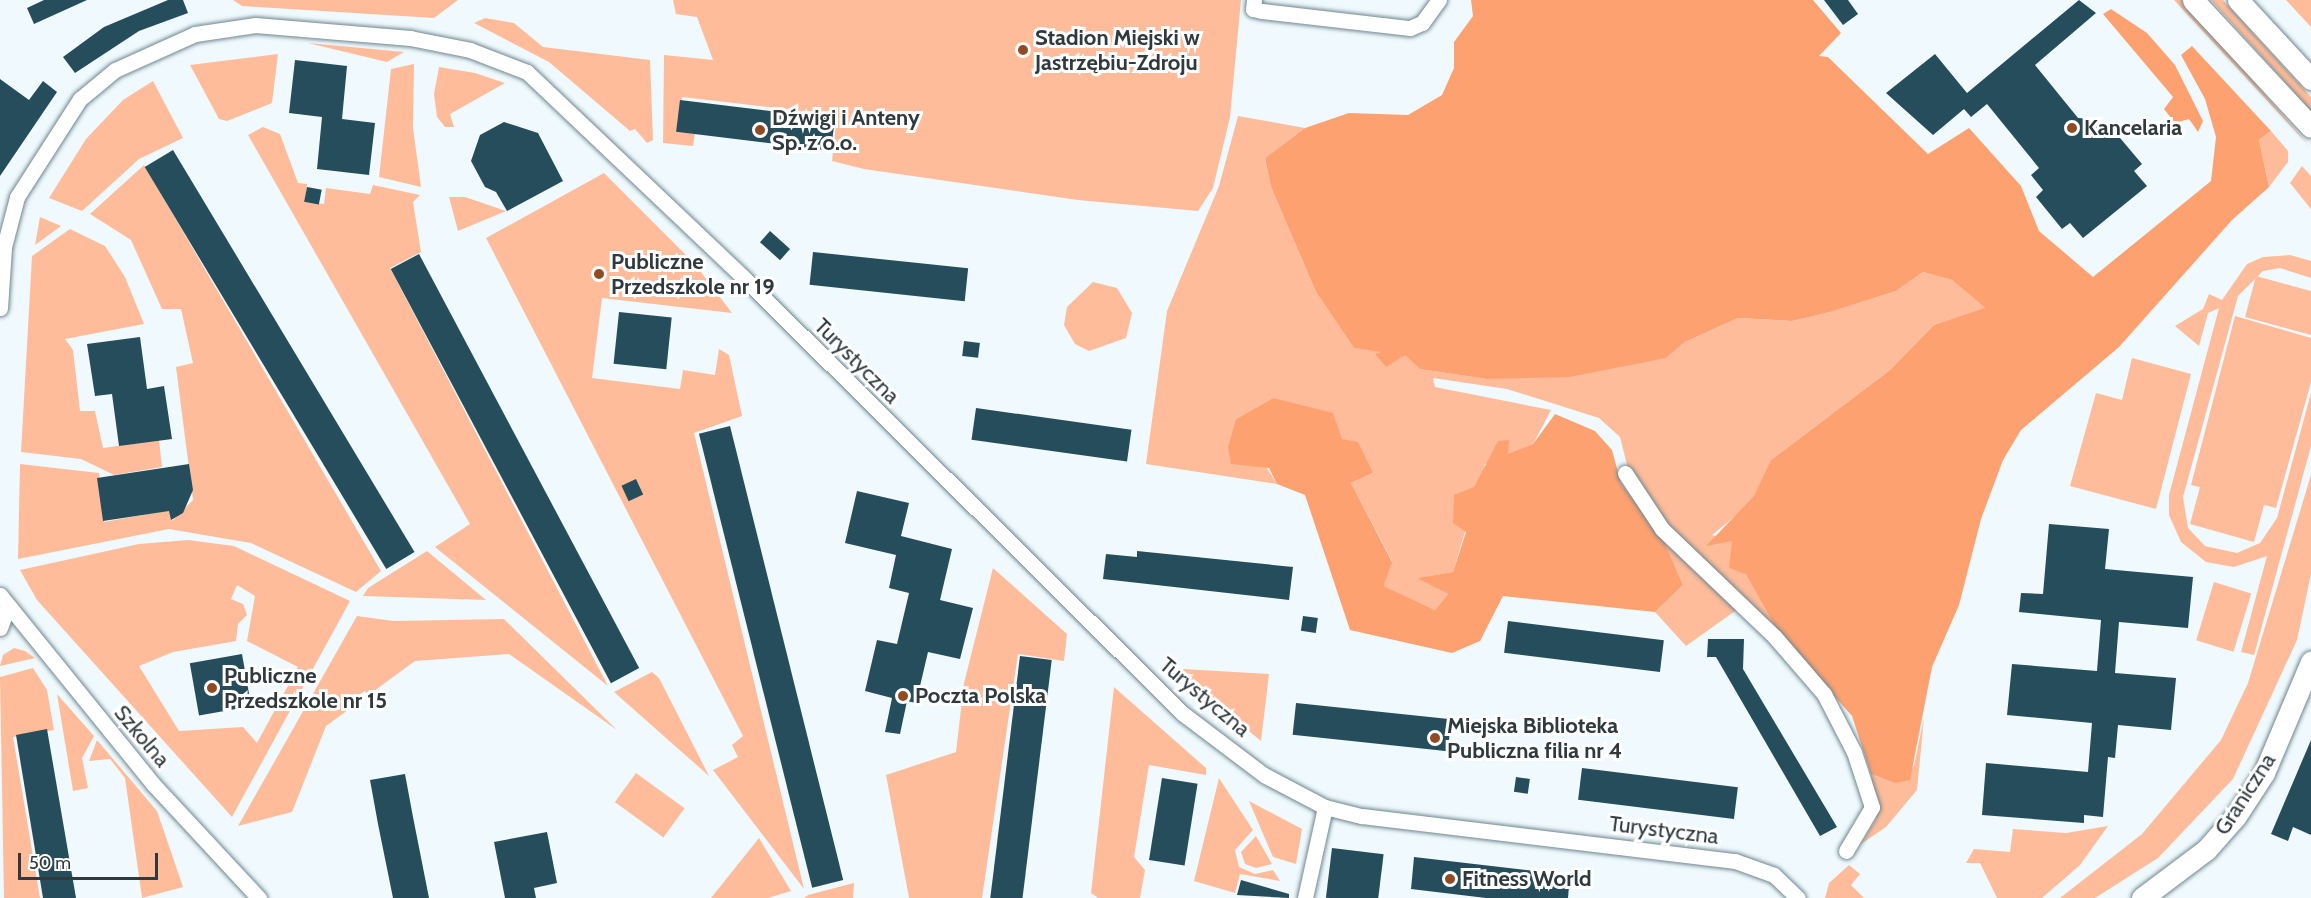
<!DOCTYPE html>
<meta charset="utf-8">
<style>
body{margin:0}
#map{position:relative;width:2311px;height:898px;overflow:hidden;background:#f0fafe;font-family:Cabin,sans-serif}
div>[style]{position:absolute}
.green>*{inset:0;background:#febc9a;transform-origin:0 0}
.forest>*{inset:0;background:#fea170}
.building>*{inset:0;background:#254d5b;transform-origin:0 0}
.roads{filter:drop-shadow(0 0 2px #6f868f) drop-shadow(0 0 2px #6f868f)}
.street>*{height:15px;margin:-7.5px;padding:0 7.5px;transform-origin:7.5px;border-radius:7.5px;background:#fff}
.secondary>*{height:21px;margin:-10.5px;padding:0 10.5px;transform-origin:10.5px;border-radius:10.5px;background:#fff}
.dots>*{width:16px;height:16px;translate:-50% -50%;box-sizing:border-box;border:3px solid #fff;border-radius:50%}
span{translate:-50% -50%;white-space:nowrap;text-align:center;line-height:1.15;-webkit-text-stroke:6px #fff;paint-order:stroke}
.poi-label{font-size:22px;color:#303a3e;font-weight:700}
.left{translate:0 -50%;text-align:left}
.street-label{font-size:22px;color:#303a3e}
.scale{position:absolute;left:18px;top:853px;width:140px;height:27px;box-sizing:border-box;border:3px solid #303a3e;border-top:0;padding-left:8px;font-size:18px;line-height:21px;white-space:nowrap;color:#303a3e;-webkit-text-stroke:4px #fff;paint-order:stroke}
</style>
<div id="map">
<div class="green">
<div style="clip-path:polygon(233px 0,458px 0,434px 18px,242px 6px)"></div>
<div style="clip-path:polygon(673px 0,1241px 0,1230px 117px,1213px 188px,1198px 211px,1078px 200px,864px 169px,832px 161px,837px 115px,682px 97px,677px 131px,695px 134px,693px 146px,663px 143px,664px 55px,713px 60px,697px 17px,676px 14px)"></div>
<div style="clip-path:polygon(2174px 0,2182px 0,2202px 21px,2311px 148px)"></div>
<div style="clip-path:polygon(2211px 0,2223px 0,2311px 97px,2311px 111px)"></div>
<div style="clip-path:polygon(2286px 0,2311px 0,2311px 27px)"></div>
<div style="clip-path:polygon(485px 18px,514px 23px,543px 47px,650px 60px,653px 140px,647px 143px,635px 129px,630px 131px,549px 62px,474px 23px)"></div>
<div style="clip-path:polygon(308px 43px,404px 52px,387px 62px)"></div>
<div style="clip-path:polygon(278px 54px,272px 103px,227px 121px,219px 119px,190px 65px)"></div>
<div style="clip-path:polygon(414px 64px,413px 128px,421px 187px,379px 177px,391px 69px)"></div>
<div style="clip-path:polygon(439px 67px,475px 73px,505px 83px,450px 114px,454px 127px,445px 127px,437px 117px,434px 94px)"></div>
<div style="clip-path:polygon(153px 81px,183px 138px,139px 159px,82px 211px,49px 198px,86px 139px,123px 100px)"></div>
<div style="clip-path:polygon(1238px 116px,1305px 128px,1265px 158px,1271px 187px,1316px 292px,1354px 348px,1406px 354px,1420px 369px,1487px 379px,1666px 358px,1685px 342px,1738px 318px,1792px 321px,1830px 312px,1896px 291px,1923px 272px,1952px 280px,1986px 309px,1934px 325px,1890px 370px,1771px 460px,1756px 499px,1712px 535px,1732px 541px,1779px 633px,1649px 506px,1627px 465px,1620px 437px,1599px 418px,1507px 389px,1433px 378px,1435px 387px,1551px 410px,1533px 444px,1485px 464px,1453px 572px,1418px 578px,1448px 594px,1435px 610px,1384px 586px,1392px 561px,1351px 483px,1373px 473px,1342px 439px,1273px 398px,1236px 419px,1277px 484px,1146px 464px,1167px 311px,1219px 186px)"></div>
<div style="clip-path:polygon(263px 127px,280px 134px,298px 183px,307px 184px,305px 202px,324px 204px,326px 188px,370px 194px,373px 185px,420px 195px,413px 202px,421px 252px,390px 268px,608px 686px,435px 547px,470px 524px,248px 135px)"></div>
<div style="clip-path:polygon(2271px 131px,2288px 151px,2288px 162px,2269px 187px,2259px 140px)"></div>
<div style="clip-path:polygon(144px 165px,381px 571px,356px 592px,251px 543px,169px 529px,18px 559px,20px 464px,99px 473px,104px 522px,170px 510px,172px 521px,193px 500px,176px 367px,193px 363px,181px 309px,162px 309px,131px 240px,90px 214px)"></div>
<div style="clip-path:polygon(2302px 166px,2311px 176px,2311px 209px,2290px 183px)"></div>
<div style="clip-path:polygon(604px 173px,695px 264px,732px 313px,602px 298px,592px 378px,680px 389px,683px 370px,715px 375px,719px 349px,729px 355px,742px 416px,694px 433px,804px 889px,713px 770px,738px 757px,732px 745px,743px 736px,486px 238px)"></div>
<div style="clip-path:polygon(449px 197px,465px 197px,506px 211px,458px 231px)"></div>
<div style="clip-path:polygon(40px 217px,61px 226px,35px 245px)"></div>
<div style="clip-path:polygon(70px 229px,105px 246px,125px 277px,144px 324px,65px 339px,73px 350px,80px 411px,95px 411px,103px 448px,159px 440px,162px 467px,114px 475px,81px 459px,21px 452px,32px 256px)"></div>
<div style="clip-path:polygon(2290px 255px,2311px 261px,2311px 278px,2280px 268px,2263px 271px,2238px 296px,2183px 497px,2188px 528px,2205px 546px,2237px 553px,2260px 543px,2277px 518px,2311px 393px,2311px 446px,2254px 655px,2241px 652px,2267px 556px,2234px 567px,2206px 562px,2181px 542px,2169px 515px,2169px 495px,2219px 308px,2208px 313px,2199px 346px,2175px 326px,2203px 309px,2209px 294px,2222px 300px,2247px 264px,2263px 257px)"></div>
<div style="clip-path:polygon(2256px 276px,2311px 291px,2311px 335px,2245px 317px)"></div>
<div style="clip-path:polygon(1093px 282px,1117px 288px,1132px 313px,1126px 338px,1089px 351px,1075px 344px,1064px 325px,1067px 307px)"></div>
<div style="clip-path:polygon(2235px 316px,2311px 338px,2311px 382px,2276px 508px,2264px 505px,2254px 542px,2190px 524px,2200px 487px,2191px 485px)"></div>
<div style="clip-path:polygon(2132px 358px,2191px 374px,2156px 509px,2070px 486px,2096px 393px,2122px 400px)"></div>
<div style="clip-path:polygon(2311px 475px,2311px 574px,2297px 640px,2233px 779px,2158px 858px,2095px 898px,2060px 898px,2142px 834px,2221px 740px,2248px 683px)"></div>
<div style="clip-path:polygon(evenodd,188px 540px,234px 546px,350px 601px,232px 817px,37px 600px,20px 570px,139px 544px,188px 540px,237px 585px,255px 596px,247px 641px,298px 667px,257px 743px,243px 727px,179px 731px,139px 666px,173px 652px,236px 641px,238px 624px,247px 615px,243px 604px,231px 599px,237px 585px)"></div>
<div style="clip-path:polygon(1664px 541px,1738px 609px,1686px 646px,1655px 612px,1683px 585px)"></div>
<div style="clip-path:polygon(427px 551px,486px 600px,363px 596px,368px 588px)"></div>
<div style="clip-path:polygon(993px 568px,1067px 634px,1064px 661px,1018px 654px,982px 898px,909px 898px,886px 775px,956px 752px,964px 683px)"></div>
<div style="left:2214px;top:582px;width:39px;height:61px;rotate:17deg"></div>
<div style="clip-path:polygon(357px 616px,394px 621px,504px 619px,617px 730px,509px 654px,415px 661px,326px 726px,292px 812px,238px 826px)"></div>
<div style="clip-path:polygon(14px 648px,25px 651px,35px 658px,0 666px,3px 655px)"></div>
<div style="clip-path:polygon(33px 668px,47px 690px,54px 730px,13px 737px,40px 898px,4px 898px,0 677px)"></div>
<div style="clip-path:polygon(1183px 669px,1269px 674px,1261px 741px,1184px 678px)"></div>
<div style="clip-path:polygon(652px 672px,659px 678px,709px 776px,614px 692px)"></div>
<div style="clip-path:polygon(1114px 687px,1206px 768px,1206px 775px,1149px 765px,1134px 857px,1145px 870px,1140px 898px,1098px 898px,1091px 893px)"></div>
<div style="clip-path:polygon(57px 694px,94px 736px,82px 758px,88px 788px,73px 791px)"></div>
<div style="clip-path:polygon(1924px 718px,1917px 790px,1886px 827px,1861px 844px,1876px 819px,1871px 774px,1895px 783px,1914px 766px)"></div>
<div style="clip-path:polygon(97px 740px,157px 811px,183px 887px,142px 898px,125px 778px,110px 759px,89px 761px)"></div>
<div style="left:636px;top:773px;width:60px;height:36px;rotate:36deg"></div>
<div style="clip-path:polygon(1219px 778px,1253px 830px,1235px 850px,1239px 867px,1255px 874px,1273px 870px,1280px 881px,1240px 874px,1235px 893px,1194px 881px)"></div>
<div style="clip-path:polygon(1249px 801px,1302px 829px,1296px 864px,1273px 857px)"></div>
<div style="clip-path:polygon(2108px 826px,2080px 865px,2042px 898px,1997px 898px,1980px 863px,1966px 863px,1974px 849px,2010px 852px,2013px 829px,2066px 833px)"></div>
<div style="clip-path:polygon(1256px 836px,1272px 864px,1256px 868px,1245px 864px,1241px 852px)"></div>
<div style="clip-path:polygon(759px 838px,791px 891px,768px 898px,711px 898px)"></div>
<div style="clip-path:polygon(1849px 865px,1860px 874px,1851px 885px,1864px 898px,1825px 898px,1829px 883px)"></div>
<div style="clip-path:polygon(854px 883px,853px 898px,804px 898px,808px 895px)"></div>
</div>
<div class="forest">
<div style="clip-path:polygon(1471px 0,1813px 0,1841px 33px,1819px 56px,1828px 57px,1928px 154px,1969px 128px,2021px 186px,2039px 231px,2093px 277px,2211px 181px,2216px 137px,2205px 99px,2181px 55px,2192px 46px,2271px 131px,2259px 140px,2269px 187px,2232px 220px,2119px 347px,2021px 430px,2003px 460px,1981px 519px,1959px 605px,1932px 667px,1910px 780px,1895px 783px,1871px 774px,1852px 716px,1779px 633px,1746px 574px,1729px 568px,1732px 541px,1706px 546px,1754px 496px,1771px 460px,1890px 370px,1934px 325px,1985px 308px,1952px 280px,1923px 272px,1896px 291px,1830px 312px,1792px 321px,1738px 318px,1685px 342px,1666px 358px,1569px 377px,1487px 379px,1420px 369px,1405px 355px,1386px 367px,1375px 354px,1382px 352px,1354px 348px,1316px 292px,1271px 187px,1265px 158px,1305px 128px,1349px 113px,1408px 115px,1442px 95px,1454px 68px,1454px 42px,1473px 16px)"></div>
<div style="clip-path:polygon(2111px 9px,2147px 33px,2175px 65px,2203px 121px,2198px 132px,2189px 119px,2175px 123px,2164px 109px,2173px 97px,2103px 14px)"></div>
<div style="clip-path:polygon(1273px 398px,1333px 413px,1342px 439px,1358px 442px,1373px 473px,1351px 483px,1392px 562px,1384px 586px,1435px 610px,1448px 594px,1417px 578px,1453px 572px,1466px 532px,1453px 523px,1454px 495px,1474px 487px,1498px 441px,1509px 440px,1508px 454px,1533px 444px,1555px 414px,1595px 431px,1612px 450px,1621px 483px,1664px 541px,1683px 585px,1655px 612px,1503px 596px,1480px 641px,1452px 653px,1350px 630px,1305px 495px,1277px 484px,1269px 468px,1231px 464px,1228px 447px,1236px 419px)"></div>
</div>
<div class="building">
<div style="clip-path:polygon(44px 0,87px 0,34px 24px,27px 8px)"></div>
<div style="clip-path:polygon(168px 0,183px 0,188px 13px,139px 31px,75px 73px,63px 57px,104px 27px)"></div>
<div style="clip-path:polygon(1824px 0,1848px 0,1858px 14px,1843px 25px)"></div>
<div style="clip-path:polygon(2079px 0,2096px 13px,2035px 65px,2078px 118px,2092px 119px,2107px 138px,2115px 132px,2142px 164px,2134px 171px,2147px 186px,2083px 238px,2070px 223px,2062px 229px,2036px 197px,2043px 190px,2031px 175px,2039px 168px,1987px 104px,1971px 117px,1964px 109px,1933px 135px,1886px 93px,1935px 54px,1967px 93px)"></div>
<div style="clip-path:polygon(295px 60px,347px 66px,342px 119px,375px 123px,369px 175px,317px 169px,322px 117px,289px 113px)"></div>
<div style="clip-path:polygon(0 79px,29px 100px,43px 81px,57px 92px,0 176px)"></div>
<div style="left:680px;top:100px;width:156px;height:32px;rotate:7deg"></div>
<div style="clip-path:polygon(504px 122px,538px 133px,563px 181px,507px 211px,496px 192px,485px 187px,471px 161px,480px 135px)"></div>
<div style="left:173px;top:150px;width:469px;height:33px;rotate:59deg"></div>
<div style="left:307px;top:187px;width:15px;height:15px;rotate:11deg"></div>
<div style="left:770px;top:231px;width:27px;height:15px;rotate:42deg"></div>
<div style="left:813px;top:252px;width:156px;height:33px;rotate:6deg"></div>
<div style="left:419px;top:254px;width:469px;height:32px;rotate:62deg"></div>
<div style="left:619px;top:312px;width:53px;height:52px;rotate:6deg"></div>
<div style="clip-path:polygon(140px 337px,147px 389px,164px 386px,172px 439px,119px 446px,112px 394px,95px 396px,87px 344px)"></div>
<div style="left:964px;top:341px;width:16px;height:15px;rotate:7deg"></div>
<div style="left:976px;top:408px;width:157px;height:32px;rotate:8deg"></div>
<div style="left:730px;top:426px;width:468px;height:32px;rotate:76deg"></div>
<div style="clip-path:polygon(189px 464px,193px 490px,183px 513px,171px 520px,169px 511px,103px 521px,97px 478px)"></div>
<div style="left:636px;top:479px;width:17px;height:16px;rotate:65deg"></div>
<div style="clip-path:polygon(857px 491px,909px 503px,901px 536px,952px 549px,940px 600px,973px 608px,960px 659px,928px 652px,916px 703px,907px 701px,900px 734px,885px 732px,892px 698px,865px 691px,877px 640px,897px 644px,909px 593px,889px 588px,896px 555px,845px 543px)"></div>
<div style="clip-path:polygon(2049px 524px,2109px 529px,2105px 569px,2193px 577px,2188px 628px,2119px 622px,2115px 673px,2176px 678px,2171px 730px,2118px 725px,2115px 758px,2108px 757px,2103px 817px,2084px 815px,2084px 823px,1982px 815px,1986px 763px,2088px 772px,2092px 723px,2007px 715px,2012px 664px,2097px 671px,2101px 620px,2019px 612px,2021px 593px,2043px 594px)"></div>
<div style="clip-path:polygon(1137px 551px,1293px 567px,1289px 600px,1103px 579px,1106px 554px,1137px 557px)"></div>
<div style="left:1303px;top:616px;width:15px;height:15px;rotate:8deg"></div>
<div style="left:1508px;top:621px;width:157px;height:32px;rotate:7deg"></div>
<div style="clip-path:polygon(1708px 639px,1744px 639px,1743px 669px,1837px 827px,1820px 836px,1716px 657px,1707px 657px)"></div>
<div style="left:242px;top:654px;width:53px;height:53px;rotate:80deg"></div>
<div style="left:1020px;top:656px;width:32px;height:245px;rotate:7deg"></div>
<div style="left:1296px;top:703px;width:156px;height:32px;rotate:6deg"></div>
<div style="clip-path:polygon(47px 729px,70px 863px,76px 898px,43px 898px,16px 735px)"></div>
<div style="clip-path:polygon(2311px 740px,2311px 835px,2293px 827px,2288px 841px,2271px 834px)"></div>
<div style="left:1582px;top:768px;width:157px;height:32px;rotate:7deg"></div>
<div style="clip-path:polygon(405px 774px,413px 817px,429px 898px,393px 898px,378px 824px,370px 780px)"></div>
<div style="left:1516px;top:777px;width:14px;height:15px;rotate:8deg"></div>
<div style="left:1162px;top:778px;width:36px;height:83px;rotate:9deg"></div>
<div style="clip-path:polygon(547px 832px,557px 883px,534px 888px,536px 898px,505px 898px,494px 842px)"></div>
<div style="left:1332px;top:848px;width:52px;height:50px;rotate:7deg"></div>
<div style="clip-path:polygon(1414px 857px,1570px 875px,1568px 898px,1486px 898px,1411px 889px)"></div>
<div style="clip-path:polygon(1241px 880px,1289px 894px,1289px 898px,1237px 895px)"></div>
</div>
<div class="roads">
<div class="street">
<div style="left:1254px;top:0;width:9px;rotate:96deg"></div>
<div style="left:1253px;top:9px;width:9px;rotate:13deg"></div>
<div style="left:1262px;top:11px;width:149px;rotate:6.6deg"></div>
<div style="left:1410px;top:28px;width:13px;rotate:-23deg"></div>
<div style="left:1422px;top:23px;width:29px;rotate:-54deg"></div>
<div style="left:0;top:308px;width:61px;rotate:-86.2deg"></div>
<div style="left:4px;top:247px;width:52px;rotate:-75.4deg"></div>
<div style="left:17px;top:197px;width:117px;rotate:-57.3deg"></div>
<div style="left:80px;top:99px;width:45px;rotate:-39.6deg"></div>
<div style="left:115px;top:70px;width:88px;rotate:-24.2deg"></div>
<div style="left:195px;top:34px;width:61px;rotate:-8.5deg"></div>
<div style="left:255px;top:25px;width:156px;rotate:4.8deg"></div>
<div style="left:410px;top:38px;width:61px;rotate:11.3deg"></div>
<div style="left:470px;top:50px;width:61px;rotate:21.1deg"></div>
<div style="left:527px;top:72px;width:299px;rotate:43.5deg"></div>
<div style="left:744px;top:278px;width:617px;rotate:44.8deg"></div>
<div style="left:1182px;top:713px;width:103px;rotate:37.1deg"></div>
<div style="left:1264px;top:775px;width:69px;rotate:27.7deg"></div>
<div style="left:1325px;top:807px;width:38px;rotate:14deg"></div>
<div style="left:1362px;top:816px;width:376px;rotate:6.9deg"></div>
<div style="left:1735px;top:861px;width:41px;rotate:19.7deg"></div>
<div style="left:1774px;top:875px;width:33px;rotate:44deg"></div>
<div style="left:1625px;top:473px;width:67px;rotate:56.5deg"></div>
<div style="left:1662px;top:529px;width:155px;rotate:43.7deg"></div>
<div style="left:1774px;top:636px;width:77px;rotate:49.2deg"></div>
<div style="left:1824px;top:694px;width:65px;rotate:62.7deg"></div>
<div style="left:1854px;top:752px;width:58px;rotate:71.9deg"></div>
<div style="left:1872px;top:807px;width:51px;rotate:120.6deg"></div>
<div style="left:0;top:595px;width:243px;rotate:51deg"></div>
<div style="left:153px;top:784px;width:156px;rotate:47.1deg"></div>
<div style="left:0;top:628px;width:20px;rotate:-70deg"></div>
<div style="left:1305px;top:898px;width:93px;rotate:-77.6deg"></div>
</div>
<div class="secondary">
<div style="left:2193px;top:0;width:173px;rotate:47.1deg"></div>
<div style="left:2238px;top:0;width:108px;rotate:47.3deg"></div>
<div style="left:2142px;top:898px;width:80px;rotate:-36.9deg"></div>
<div style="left:2206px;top:850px;width:45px;rotate:-48.6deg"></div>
<div style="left:2236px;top:816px;width:51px;rotate:-56.9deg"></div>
<div style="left:2264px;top:773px;width:121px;rotate:-67.1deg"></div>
</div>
</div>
<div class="dots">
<div style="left:1023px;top:50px;background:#904b22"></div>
<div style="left:2072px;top:128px;background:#904b22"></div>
<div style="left:760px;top:130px;background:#904b22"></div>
<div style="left:599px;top:274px;background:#904b22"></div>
<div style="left:212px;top:688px;background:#904b22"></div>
<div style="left:903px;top:696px;background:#904b22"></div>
<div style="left:1435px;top:738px;background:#904b22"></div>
<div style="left:1450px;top:879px;background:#904b22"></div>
</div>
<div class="poi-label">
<span class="left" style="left:1035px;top:50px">Stadion Miejski w<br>Jastrzębiu-Zdroju</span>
<span class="left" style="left:772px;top:130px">Dźwigi i Anteny<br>Sp. z o.o.</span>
<span class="left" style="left:2084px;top:128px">Kancelaria</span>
<span class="left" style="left:611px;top:274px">Publiczne<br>Przedszkole nr 19</span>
<span class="left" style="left:224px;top:688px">Publiczne<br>Przedszkole nr 15</span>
<span class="left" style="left:915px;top:696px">Poczta Polska</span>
<span class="left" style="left:1447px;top:738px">Miejska Biblioteka<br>Publiczna filia nr 4</span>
<span class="left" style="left:1462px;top:879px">Fitness World</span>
</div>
<div class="street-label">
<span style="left:857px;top:361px;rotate:45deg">Turystyczna</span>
<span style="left:1205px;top:697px;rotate:40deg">Turystyczna</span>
<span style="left:142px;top:736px;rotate:50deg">Szkolna</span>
<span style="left:2245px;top:794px;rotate:-57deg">Graniczna</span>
<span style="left:1664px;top:830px;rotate:7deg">Turystyczna</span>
</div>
<div class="scale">50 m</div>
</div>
